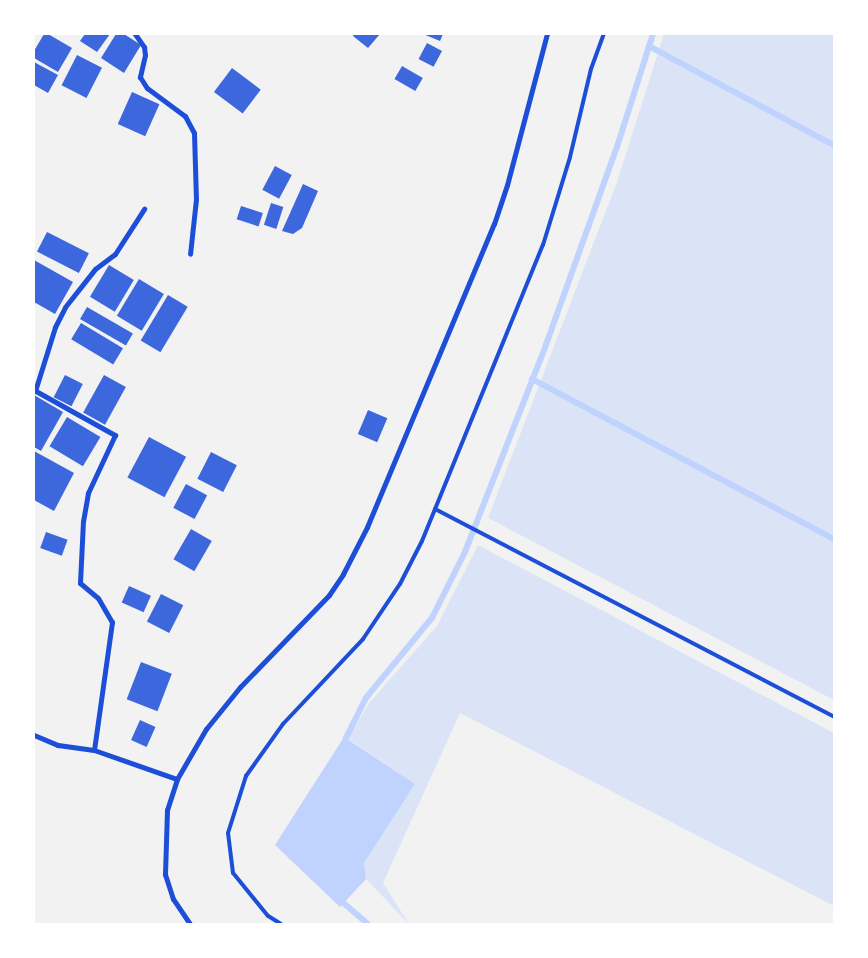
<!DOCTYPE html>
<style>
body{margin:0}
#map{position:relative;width:868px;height:958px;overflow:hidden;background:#f2f2f2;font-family:"Alegreya Sans",sans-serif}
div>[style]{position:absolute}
.green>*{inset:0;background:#dbe4f7}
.water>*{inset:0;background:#bfd3fe}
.stream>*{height:5.5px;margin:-2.75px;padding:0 2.75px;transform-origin:2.75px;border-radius:2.75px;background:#bfd3fe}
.building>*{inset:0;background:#3d67dc;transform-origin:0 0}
.service>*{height:4px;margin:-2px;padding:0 2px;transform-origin:2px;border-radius:2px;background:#1d4ed8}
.minor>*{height:5px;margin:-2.5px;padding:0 2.5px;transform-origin:2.5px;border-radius:2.5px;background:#1d4ed8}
span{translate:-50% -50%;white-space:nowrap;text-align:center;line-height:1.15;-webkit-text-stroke:4px #fff;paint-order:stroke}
.frame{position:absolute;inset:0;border:35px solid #fff;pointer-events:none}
</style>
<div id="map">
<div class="green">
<div style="clip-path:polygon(664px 34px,834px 34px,834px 700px,488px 518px,617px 182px)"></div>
<div style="clip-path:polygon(478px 545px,834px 733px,834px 906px,460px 713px,383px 883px,409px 924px,366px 879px,364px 863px,415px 784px,348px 739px,369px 703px,437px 626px)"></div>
</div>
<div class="water">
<div style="clip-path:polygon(344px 737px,415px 784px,364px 863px,366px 879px,340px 907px,275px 845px)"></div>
</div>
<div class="stream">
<div style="left:649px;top:46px;width:210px;rotate:28.2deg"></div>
<div style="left:532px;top:379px;width:342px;rotate:27.9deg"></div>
<div style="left:346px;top:738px;width:45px;rotate:-63.4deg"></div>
<div style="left:366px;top:698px;width:104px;rotate:-50.5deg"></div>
<div style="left:432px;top:618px;width:74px;rotate:-63.4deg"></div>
<div style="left:465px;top:552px;width:222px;rotate:-68.6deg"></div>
<div style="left:546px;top:345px;width:210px;rotate:-70.3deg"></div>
<div style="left:617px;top:147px;width:119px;rotate:-72.3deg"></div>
<div style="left:344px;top:903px;width:32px;rotate:41deg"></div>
</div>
<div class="building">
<div style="clip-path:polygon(44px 34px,48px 34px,72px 48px,58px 72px,34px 58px,34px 51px)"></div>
<div style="clip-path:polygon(85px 34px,110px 34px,97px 52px,80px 41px)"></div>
<div style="clip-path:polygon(116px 34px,124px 34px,141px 45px,124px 73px,101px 58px)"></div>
<div style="clip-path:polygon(354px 34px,380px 34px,368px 48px,353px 36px)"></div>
<div style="clip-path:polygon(423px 34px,443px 34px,440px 41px)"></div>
<div style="left:427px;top:43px;width:17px;height:18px;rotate:28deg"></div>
<div style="left:77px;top:55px;width:28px;height:34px;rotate:27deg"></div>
<div style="clip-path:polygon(34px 62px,58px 75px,48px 93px,34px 85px)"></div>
<div style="left:402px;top:66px;width:24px;height:15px;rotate:30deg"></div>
<div style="left:232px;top:68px;width:36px;height:30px;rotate:37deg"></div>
<div style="left:132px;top:92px;width:30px;height:35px;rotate:24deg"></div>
<div style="left:275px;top:166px;width:19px;height:27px;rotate:28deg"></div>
<div style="clip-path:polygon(303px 184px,318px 191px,302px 228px,293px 234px,282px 231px)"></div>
<div style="left:271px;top:203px;width:13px;height:23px;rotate:18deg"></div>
<div style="left:241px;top:206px;width:23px;height:14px;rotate:18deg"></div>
<div style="left:47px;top:232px;width:47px;height:22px;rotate:27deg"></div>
<div style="clip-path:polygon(34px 260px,73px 282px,55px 314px,34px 302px)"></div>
<div style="left:109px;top:265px;width:29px;height:37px;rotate:31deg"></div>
<div style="left:139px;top:279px;width:29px;height:43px;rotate:31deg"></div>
<div style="left:168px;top:295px;width:23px;height:53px;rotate:31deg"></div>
<div style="left:87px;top:307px;width:53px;height:14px;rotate:30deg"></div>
<div style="left:81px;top:323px;width:49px;height:19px;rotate:31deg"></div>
<div style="left:65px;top:375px;width:20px;height:25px;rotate:27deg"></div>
<div style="left:104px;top:375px;width:25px;height:43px;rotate:29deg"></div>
<div style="clip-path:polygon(34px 395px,63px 412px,41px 451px,34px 447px)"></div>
<div style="left:368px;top:410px;width:21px;height:26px;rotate:23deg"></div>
<div style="left:67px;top:417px;width:39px;height:34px;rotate:31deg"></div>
<div style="left:149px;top:437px;width:42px;height:46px;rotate:28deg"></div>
<div style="clip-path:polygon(34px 451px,74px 473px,54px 511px,34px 500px)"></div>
<div style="left:211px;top:452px;width:29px;height:30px;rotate:27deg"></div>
<div style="left:186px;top:484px;width:24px;height:27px;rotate:28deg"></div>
<div style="left:191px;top:529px;width:24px;height:35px;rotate:30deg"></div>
<div style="left:46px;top:532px;width:23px;height:17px;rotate:20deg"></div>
<div style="left:129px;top:586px;width:24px;height:18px;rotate:24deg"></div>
<div style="left:161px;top:594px;width:25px;height:31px;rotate:27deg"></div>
<div style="left:141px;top:662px;width:33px;height:40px;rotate:21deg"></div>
<div style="left:140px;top:720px;width:17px;height:22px;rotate:24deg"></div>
</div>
<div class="service">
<div style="left:435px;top:509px;width:450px;rotate:27.5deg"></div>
<div style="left:281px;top:924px;width:15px;rotate:-148deg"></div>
<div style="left:268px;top:916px;width:55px;rotate:-129.1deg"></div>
<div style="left:233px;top:873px;width:40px;rotate:-97.1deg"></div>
<div style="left:228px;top:833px;width:60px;rotate:-72.5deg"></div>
<div style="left:246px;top:776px;width:64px;rotate:-54.6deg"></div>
<div style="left:283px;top:724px;width:117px;rotate:-46.7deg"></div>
<div style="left:363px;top:639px;width:66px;rotate:-56.1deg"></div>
<div style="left:400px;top:584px;width:48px;rotate:-62.9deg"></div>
<div style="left:422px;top:541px;width:320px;rotate:-67.8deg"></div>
<div style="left:543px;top:245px;width:92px;rotate:-72.9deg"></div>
<div style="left:570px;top:157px;width:90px;rotate:-76.6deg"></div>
<div style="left:591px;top:69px;width:37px;rotate:-70deg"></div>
</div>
<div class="minor">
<div style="left:135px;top:34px;width:16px;rotate:55deg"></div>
<div style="left:144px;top:47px;width:8px;rotate:83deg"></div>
<div style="left:145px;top:55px;width:23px;rotate:103deg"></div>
<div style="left:140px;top:77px;width:13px;rotate:58deg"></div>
<div style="left:147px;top:88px;width:47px;rotate:36.4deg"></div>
<div style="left:185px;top:116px;width:19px;rotate:62deg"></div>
<div style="left:194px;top:133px;width:66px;rotate:88.3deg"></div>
<div style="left:196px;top:199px;width:55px;rotate:96.2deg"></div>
<div style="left:34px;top:390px;width:93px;rotate:29.1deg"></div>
<div style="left:115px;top:435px;width:64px;rotate:115deg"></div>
<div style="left:88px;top:493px;width:28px;rotate:100deg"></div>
<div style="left:83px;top:521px;width:62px;rotate:92.8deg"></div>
<div style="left:80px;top:583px;width:23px;rotate:40deg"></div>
<div style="left:98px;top:598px;width:28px;rotate:60deg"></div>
<div style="left:112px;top:622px;width:129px;rotate:98deg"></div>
<div style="left:35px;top:391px;width:67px;rotate:-72.6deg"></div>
<div style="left:55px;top:327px;width:22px;rotate:-63deg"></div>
<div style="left:65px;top:307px;width:48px;rotate:-51.7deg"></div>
<div style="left:95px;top:269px;width:25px;rotate:-37deg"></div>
<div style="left:115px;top:254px;width:54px;rotate:-57.2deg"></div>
<div style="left:34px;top:735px;width:26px;rotate:23deg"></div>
<div style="left:58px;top:745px;width:36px;rotate:8deg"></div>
<div style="left:94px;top:750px;width:88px;rotate:19.3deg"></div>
<div style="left:190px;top:924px;width:30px;rotate:-124deg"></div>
<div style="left:173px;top:899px;width:26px;rotate:-108deg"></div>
<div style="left:165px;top:874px;width:64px;rotate:-88.2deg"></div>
<div style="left:167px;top:810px;width:33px;rotate:-72deg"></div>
<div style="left:177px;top:779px;width:58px;rotate:-59.9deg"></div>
<div style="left:206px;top:729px;width:54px;rotate:-51deg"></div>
<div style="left:240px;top:687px;width:128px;rotate:-45.9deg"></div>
<div style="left:329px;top:595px;width:25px;rotate:-56deg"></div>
<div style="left:343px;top:574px;width:53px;rotate:-62.9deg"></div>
<div style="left:367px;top:527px;width:329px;rotate:-67.3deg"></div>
<div style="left:494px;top:224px;width:41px;rotate:-71.6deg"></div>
<div style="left:507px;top:185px;width:156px;rotate:-75.2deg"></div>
</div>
<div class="frame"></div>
</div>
